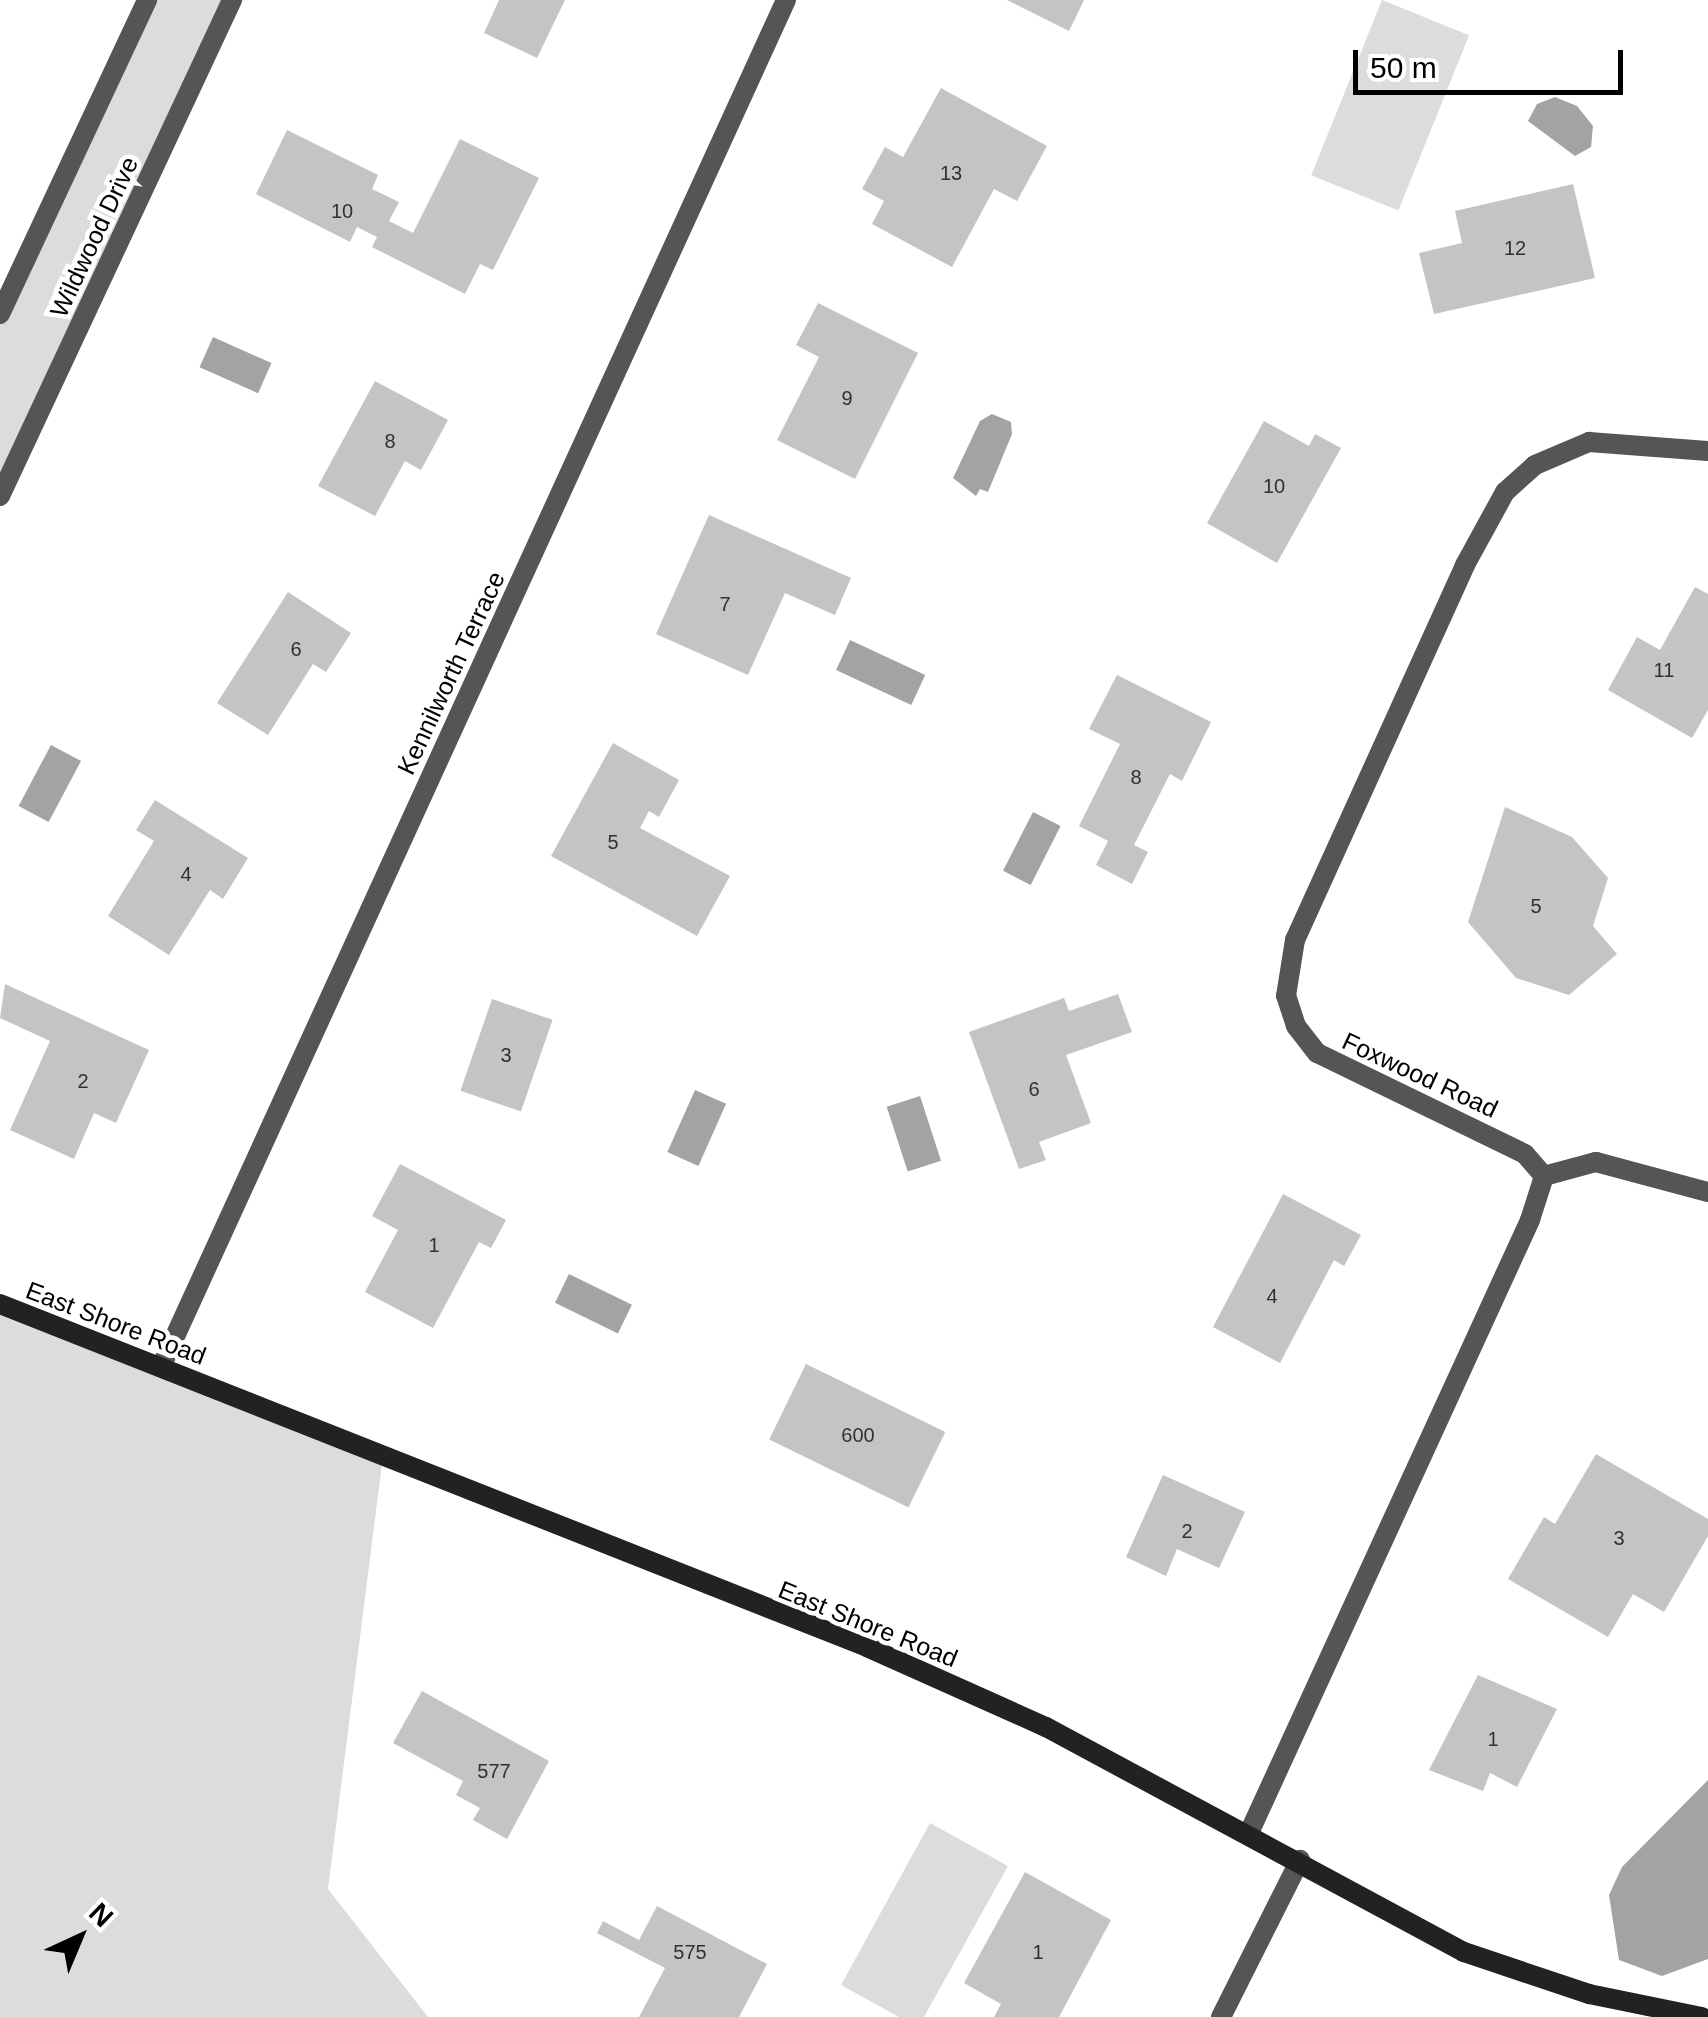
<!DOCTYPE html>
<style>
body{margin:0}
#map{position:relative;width:1708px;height:2017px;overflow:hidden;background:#fff;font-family:Arial,sans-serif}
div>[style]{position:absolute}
.green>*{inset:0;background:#dcdcdc;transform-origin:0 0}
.water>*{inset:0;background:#a3a3a3;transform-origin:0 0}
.building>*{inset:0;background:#c4c4c4;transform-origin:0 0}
.lane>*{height:20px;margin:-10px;padding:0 10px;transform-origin:10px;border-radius:10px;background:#555}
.street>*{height:20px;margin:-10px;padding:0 10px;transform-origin:10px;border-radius:10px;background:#555}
.secondary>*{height:20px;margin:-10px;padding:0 10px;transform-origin:10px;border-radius:10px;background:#222}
span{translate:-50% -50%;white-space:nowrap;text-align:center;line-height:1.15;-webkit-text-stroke:9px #fff;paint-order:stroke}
.number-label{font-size:20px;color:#313131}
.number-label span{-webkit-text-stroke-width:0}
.street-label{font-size:25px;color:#000}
.north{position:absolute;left:30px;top:1887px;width:100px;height:100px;-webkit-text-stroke:8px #fff;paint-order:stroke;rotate:44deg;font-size:28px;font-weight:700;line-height:40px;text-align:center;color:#000}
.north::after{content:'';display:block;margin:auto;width:35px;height:45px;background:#000;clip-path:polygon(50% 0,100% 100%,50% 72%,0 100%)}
.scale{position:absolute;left:1353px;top:50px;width:270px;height:45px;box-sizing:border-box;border:5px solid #000;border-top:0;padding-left:12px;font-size:30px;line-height:35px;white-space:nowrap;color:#000;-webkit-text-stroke:8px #fff;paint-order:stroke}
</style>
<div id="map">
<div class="green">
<div style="clip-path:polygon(147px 0,232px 0,0 496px,0 314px)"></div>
<div style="left:1382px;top:0;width:94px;height:189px;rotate:22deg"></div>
<div style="clip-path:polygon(0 1304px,383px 1456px,328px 1889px,428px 2017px,0 2017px)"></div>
<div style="clip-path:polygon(930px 1823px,1008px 1866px,924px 2017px,899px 2017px,841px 1985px)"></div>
</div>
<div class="water">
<div style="clip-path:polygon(1555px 97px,1577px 106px,1593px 126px,1591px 147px,1575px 156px,1528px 121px,1537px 104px)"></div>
<div style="left:213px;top:337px;width:64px;height:33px;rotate:24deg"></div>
<div style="clip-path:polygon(992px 414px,1011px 422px,1012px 434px,988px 492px,980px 489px,976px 496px,953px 478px,980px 421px)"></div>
<div style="left:850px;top:640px;width:83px;height:33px;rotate:25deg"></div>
<div style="left:51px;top:745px;width:34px;height:69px;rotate:28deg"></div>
<div style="left:1033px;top:812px;width:31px;height:66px;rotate:27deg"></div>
<div style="left:695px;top:1090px;width:34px;height:68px;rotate:24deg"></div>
<div style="left:920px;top:1096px;width:68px;height:35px;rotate:72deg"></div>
<div style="left:569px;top:1274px;width:70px;height:32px;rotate:26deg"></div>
<div style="clip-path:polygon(1708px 1780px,1708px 1959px,1662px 1976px,1619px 1960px,1609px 1895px,1622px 1867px)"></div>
</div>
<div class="building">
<div style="clip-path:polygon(499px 0,565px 0,537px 58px,484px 33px)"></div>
<div style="clip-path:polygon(1007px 0,1084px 0,1069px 31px)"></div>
<div style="clip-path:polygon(941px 88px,1047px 146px,1017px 201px,994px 189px,952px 267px,872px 224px,884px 201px,862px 189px,885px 147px,903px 157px)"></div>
<div style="clip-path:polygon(287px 130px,378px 175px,372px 189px,399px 202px,389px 221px,413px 233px,460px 139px,539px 178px,493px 270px,480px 264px,465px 294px,372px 247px,377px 237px,357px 227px,350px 242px,256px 194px)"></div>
<div style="clip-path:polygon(1573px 184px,1595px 278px,1434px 314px,1419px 253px,1462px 243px,1455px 211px)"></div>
<div style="clip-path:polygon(818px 303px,918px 353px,855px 479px,777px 440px,819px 357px,796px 345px)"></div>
<div style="clip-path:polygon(375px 381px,448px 420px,421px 470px,405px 461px,375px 516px,318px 486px)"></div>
<div style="clip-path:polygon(1264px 421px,1309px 446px,1315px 434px,1341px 448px,1277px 563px,1207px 523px)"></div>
<div style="clip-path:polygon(709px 515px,851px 578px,835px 615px,785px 593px,748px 675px,656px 634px)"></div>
<div style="clip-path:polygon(1695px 587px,1708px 594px,1708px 710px,1692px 738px,1608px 690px,1637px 637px,1660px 650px)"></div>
<div style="clip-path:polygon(288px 592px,351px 633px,326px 672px,313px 664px,268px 735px,217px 703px)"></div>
<div style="clip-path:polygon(1117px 675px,1211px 722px,1182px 781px,1170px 774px,1134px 845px,1148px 852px,1132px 884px,1096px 865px,1108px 841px,1079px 826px,1120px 744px,1089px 729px)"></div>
<div style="clip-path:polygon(613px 743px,679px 780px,659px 817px,649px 811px,640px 828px,730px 876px,697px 936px,551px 856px)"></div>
<div style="clip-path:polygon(155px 800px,248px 858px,223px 899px,210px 890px,169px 955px,108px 916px,154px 841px,136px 830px)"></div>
<div style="clip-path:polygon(1505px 807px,1572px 837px,1608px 878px,1593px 926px,1617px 954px,1569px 995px,1516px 978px,1468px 922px)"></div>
<div style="clip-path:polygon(5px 984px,149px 1050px,116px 1123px,94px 1113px,74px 1159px,10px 1130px,50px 1041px,0 1018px)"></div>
<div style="clip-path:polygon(1118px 994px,1132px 1032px,1066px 1055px,1091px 1123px,1039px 1142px,1046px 1160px,1019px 1169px,969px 1032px,1064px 998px,1069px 1011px)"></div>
<div style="left:492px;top:999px;width:64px;height:97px;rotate:19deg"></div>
<div style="clip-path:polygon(400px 1164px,506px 1220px,491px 1248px,479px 1242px,433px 1328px,365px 1292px,398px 1230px,372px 1216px)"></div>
<div style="clip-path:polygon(1283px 1194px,1361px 1235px,1344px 1266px,1334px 1260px,1280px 1363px,1213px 1327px)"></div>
<div style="left:806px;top:1364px;width:155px;height:84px;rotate:26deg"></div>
<div style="clip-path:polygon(1596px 1454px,1708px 1519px,1708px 1536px,1664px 1612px,1633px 1594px,1608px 1637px,1508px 1579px,1544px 1517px,1555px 1524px)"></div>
<div style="clip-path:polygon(1163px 1475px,1245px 1512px,1219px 1568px,1177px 1549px,1166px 1576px,1126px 1557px)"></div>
<div style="clip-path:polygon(1478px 1675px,1557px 1709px,1517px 1787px,1490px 1773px,1483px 1791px,1429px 1770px)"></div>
<div style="clip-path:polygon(422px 1691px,549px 1761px,507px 1839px,473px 1820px,480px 1808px,456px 1795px,463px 1781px,393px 1743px)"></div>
<div style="clip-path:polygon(1025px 1872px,1111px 1920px,1059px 2017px,994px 2017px,1001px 2004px,964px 1983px)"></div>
<div style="clip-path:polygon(657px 1906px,767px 1964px,739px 2017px,639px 2017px,665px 1968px,597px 1933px,603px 1921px,639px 1940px)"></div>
</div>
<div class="lane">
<div style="left:1544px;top:1176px;width:54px;rotate:-15.1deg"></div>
<div style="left:1596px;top:1162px;width:116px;rotate:15deg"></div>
</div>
<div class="street">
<div style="left:0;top:314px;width:347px;rotate:-64.9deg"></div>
<div style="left:0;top:496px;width:548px;rotate:-64.93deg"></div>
<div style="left:161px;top:1367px;width:1503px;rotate:-65.43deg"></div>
<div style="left:1249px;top:1833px;width:674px;rotate:-65.37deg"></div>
<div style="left:1530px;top:1220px;width:46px;rotate:-72.3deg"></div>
<div style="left:1544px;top:1176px;width:29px;rotate:-131deg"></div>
<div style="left:1525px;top:1154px;width:231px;rotate:-154.1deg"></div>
<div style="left:1317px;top:1053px;width:34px;rotate:-128deg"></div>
<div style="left:1296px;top:1026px;width:32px;rotate:-108deg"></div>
<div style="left:1286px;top:996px;width:57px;rotate:-80.9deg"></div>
<div style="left:1295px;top:940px;width:412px;rotate:-65.6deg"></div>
<div style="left:1465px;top:565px;width:83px;rotate:-61.3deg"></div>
<div style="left:1505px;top:492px;width:40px;rotate:-42deg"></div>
<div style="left:1535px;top:465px;width:59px;rotate:-23.1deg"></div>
<div style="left:1589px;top:442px;width:119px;rotate:4.3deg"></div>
<div style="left:1221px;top:2017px;width:176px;rotate:-63.3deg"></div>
</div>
<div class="secondary">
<div style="left:0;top:1304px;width:932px;rotate:21.58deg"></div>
<div style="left:867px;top:1647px;width:196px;rotate:24.1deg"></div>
<div style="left:1046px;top:1727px;width:475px;rotate:28.3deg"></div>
<div style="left:1464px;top:1952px;width:132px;rotate:18.6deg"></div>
<div style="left:1589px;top:1994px;width:115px;rotate:11.5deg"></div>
</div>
<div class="number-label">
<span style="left:951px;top:173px">13</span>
<span style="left:342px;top:211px">10</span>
<span style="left:1515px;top:248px">12</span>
<span style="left:847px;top:398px">9</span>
<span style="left:390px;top:441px">8</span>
<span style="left:1274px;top:486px">10</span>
<span style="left:725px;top:604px">7</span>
<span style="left:296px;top:649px">6</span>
<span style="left:1664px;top:670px">11</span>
<span style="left:1136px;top:777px">8</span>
<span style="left:613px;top:842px">5</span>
<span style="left:186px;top:874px">4</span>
<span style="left:1536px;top:906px">5</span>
<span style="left:506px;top:1055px">3</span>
<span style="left:83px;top:1081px">2</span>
<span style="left:1034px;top:1089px">6</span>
<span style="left:434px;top:1245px">1</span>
<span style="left:1272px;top:1296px">4</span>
<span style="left:858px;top:1435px">600</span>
<span style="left:1187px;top:1531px">2</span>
<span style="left:1619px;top:1538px">3</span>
<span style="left:1493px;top:1739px">1</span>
<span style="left:494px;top:1771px">577</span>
<span style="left:690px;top:1952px">575</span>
<span style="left:1038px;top:1952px">1</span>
</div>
<div class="street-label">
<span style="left:94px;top:237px;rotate:-65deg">Wildwood Drive</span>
<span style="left:451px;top:673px;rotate:-65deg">Kennilworth Terrace</span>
<span style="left:1420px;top:1075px;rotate:25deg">Foxwood Road</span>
<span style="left:116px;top:1323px;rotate:21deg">East Shore Road</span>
<span style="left:868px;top:1624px;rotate:22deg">East Shore Road</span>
</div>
<div class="north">N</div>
<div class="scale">50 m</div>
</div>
